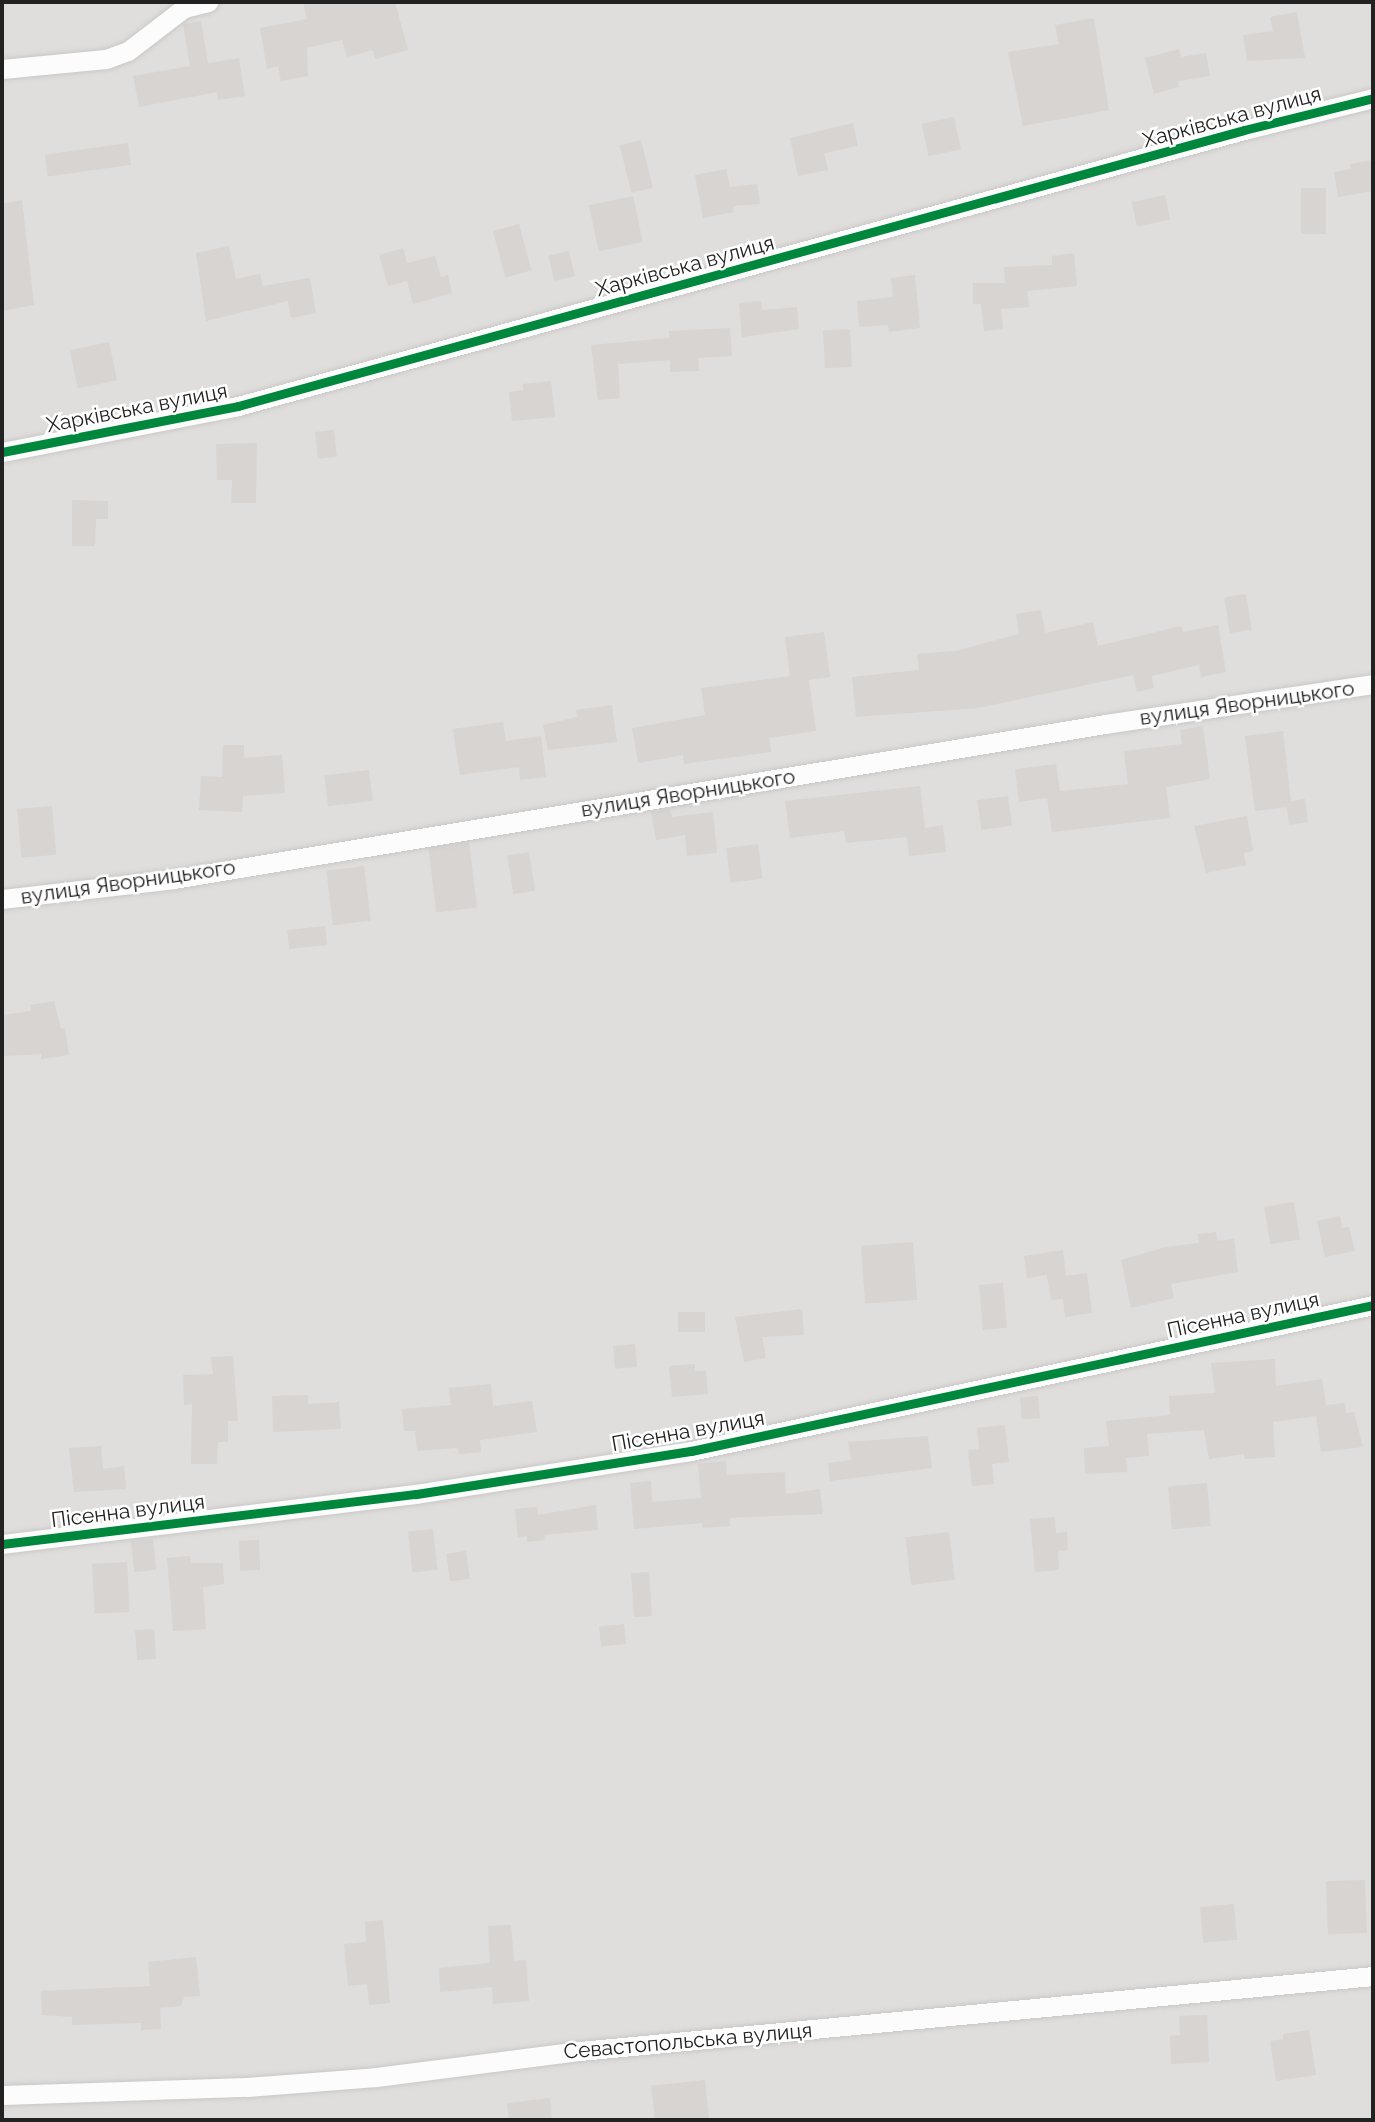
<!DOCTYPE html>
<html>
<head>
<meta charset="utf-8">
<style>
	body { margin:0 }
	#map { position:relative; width:1375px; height:2122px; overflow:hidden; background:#f0eeeb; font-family:Raleway,sans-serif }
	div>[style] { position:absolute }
	.residential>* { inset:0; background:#dfdedc; transform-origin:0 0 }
	.building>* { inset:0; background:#d7d4d2; transform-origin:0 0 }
	.roads { filter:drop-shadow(0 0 2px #c9c8c7) drop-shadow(0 0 2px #c9c8c7) }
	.street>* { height:19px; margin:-9.5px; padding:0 9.5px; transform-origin:9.5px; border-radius:9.5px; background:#fdfcfc }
	.cycleway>* { height:9px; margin:-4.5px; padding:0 4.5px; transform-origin:4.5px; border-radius:4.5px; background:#00873e }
	span { translate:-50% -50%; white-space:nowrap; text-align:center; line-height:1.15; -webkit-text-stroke:5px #fff; paint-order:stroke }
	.street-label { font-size:21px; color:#222 }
	.frame { position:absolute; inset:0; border:4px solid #222; pointer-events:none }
</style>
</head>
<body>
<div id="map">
	<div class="residential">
		<i style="left:2px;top:2px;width:1371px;height:2118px"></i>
	</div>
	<div class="building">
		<i style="clip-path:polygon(303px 2px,395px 2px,408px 50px,375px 59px,373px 50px,347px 57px,342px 40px,307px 48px,308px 76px,281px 81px,278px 66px,267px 69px,260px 28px,307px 19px)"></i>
		<i style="clip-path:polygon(1297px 12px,1305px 58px,1247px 61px,1243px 35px,1273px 31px,1270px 17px)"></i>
		<i style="clip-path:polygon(1094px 18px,1109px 110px,1023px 126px,1008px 52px,1059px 44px,1055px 25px)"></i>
		<i style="clip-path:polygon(201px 21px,208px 63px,239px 58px,245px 96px,218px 100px,217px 92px,139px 107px,133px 76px,190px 66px,183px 24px)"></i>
		<i style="clip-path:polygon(1179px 49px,1181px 57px,1206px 53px,1210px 76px,1178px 81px,1179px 87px,1154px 94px,1145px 58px)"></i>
		<i style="left:954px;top:117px;width:33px;height:33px;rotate:78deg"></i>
		<i style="clip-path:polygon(853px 123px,858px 146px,824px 153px,828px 170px,798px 176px,790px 138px)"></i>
		<i style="left:641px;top:140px;width:49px;height:22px;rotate:76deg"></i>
		<i style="left:128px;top:143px;width:22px;height:84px;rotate:82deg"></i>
		<i style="clip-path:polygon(1373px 160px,1373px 191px,1338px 197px,1334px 172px,1351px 169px,1350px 164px)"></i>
		<i style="clip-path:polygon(726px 169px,730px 187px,757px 184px,760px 204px,733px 206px,734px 212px,703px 218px,695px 175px)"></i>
		<i style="left:1301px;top:188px;width:25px;height:46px"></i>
		<i style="left:1165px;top:195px;width:25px;height:34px;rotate:78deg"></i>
		<i style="left:633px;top:196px;width:47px;height:45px;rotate:78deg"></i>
		<i style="clip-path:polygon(22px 200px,34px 305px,2px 311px,2px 204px)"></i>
		<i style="left:519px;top:224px;width:48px;height:27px;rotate:75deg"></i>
		<i style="clip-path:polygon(229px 246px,236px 279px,260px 274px,263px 286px,310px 278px,316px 313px,291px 318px,288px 301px,206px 321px,196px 253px)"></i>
		<i style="clip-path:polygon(403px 248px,407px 263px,435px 256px,441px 277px,448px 275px,452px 293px,413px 304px,407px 281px,388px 286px,379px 255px)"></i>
		<i style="left:569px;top:251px;width:26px;height:21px;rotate:77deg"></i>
		<i style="clip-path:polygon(1074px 253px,1077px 286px,1027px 291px,1029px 307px,1001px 309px,1003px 329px,984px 331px,981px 304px,973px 304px,973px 283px,1005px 283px,1004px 267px,1052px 265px,1052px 256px)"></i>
		<i style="clip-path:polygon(915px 275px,920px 328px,889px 332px,888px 325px,859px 327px,857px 301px,893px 297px,891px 278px)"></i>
		<i style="clip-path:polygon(761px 301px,762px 310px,797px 307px,799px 329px,742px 337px,739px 303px)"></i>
		<i style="clip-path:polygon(730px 328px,732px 356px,698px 358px,699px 371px,670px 372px,670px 360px,618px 364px,620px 398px,598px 400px,591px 345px,669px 338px,669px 331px)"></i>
		<i style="left:850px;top:329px;width:38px;height:27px;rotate:87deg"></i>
		<i style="left:109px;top:342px;width:39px;height:40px;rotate:78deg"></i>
		<i style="clip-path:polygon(551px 381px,555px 417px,512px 421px,509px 392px,523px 390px,523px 384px)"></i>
		<i style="left:334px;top:430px;width:27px;height:19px;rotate:84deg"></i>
		<i style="clip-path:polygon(257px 443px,256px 503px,231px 503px,232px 480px,217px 480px,216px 444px)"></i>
		<i style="clip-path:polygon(72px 500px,108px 501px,108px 519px,96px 519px,95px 546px,72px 546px)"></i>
		<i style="left:1246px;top:594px;width:36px;height:22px;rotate:81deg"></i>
		<i style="clip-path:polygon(1041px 610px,1045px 633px,1093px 622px,1098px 646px,1181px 626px,1183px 632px,1218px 625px,1226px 672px,1201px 677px,1199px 665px,1152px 676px,1154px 688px,1137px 692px,1133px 675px,978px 708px,856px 717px,852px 677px,919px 670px,917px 654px,955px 651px,1019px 634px,1016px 614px)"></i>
		<i style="clip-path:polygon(824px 632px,830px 677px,809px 680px,816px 731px,769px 738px,771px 752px,684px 764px,683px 755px,638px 763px,632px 728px,705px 715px,701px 688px,790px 676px,785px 637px)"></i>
		<i style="clip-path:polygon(612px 705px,617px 742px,548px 750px,543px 725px,577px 717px,576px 710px)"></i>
		<i style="clip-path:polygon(503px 722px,506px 741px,541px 736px,546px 777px,520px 780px,519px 767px,460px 775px,453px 729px)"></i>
		<i style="clip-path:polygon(1203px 726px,1210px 779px,1166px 787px,1170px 818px,1052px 832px,1047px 798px,1019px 802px,1015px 769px,1056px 764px,1060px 791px,1128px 784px,1124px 751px,1182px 744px,1180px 730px)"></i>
		<i style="clip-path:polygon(1283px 731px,1291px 801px,1305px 799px,1308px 822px,1289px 825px,1287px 807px,1255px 811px,1245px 736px)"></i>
		<i style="clip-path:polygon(223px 745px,244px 745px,244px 758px,282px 755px,285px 793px,243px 796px,242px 812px,199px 810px,201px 776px,222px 777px)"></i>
		<i style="left:369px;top:770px;width:31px;height:45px;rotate:83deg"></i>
		<i style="clip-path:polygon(920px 786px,925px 828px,943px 825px,946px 852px,909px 856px,907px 837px,846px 843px,844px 831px,790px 838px,785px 801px)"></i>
		<i style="left:1008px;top:796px;width:30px;height:31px;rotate:82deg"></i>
		<i style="left:52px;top:806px;width:49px;height:35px;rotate:85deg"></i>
		<i style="clip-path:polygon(670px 809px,672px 817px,713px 812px,717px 853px,687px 856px,685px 835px,656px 840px,651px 812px)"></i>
		<i style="clip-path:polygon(1247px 816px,1253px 851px,1244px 853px,1246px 865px,1206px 873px,1194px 826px)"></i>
		<i style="left:469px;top:842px;width:66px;height:41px;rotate:83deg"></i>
		<i style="left:758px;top:844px;width:35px;height:32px;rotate:83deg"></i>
		<i style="left:529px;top:852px;width:39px;height:22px;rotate:81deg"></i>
		<i style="left:364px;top:866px;width:55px;height:38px;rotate:83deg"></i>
		<i style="left:325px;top:926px;width:19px;height:38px;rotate:84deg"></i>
		<i style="clip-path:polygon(54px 1001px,61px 1029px,65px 1028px,69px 1055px,41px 1059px,41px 1054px,4px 1056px,2px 1015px,31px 1011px,30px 1005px)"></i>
		<i style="left:1294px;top:1202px;width:38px;height:30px;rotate:81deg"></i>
		<i style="clip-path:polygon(1340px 1216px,1342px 1228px,1349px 1227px,1355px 1251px,1325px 1257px,1317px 1221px)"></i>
		<i style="clip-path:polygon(1216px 1232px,1217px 1241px,1234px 1239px,1238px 1272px,1171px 1284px,1174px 1298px,1131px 1308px,1121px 1260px,1166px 1247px,1199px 1243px,1198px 1234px)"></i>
		<i style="left:913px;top:1242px;width:58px;height:52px;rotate:86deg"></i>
		<i style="clip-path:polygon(1063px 1250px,1066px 1276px,1087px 1273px,1092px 1313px,1065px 1317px,1063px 1299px,1051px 1300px,1047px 1275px,1027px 1278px,1024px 1256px)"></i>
		<i style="left:1003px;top:1283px;width:45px;height:24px;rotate:85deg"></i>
		<i style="clip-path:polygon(802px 1309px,804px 1335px,762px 1337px,766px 1358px,744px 1362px,735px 1317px)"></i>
		<i style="left:705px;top:1312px;width:20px;height:27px;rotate:90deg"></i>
		<i style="left:635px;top:1344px;width:23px;height:22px;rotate:85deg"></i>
		<i style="clip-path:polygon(233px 1356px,238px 1421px,228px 1421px,228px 1442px,218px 1442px,217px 1464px,191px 1464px,192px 1404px,184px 1405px,183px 1375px,213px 1374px,211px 1357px)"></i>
		<i style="clip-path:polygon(1275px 1359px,1276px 1386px,1322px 1379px,1326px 1405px,1345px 1403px,1346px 1413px,1354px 1412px,1363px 1447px,1321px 1452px,1316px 1416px,1273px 1422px,1275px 1457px,1245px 1459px,1244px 1454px,1209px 1459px,1204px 1430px,1147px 1434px,1149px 1456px,1126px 1458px,1127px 1472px,1085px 1474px,1084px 1448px,1109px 1446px,1106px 1421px,1170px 1415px,1169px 1396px,1215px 1393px,1211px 1363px)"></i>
		<i style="clip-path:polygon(695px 1364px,695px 1371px,706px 1371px,708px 1394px,672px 1397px,669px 1366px)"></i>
		<i style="clip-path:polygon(491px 1384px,493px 1406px,532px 1401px,537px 1432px,480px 1440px,481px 1452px,459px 1454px,458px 1448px,417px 1451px,415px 1431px,404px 1431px,402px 1409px,451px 1405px,449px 1388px)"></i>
		<i style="clip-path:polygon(308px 1395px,308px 1404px,339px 1402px,341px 1429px,273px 1432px,272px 1396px)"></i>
		<i style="left:1038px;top:1396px;width:22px;height:18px;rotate:85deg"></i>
		<i style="clip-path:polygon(1005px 1425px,1009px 1462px,992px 1464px,994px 1484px,972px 1486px,968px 1450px,979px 1449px,977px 1428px)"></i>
		<i style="clip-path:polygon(928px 1436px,932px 1468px,830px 1481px,828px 1463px,851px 1460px,848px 1442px)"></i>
		<i style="clip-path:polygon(101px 1446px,103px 1469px,124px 1466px,126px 1489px,74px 1492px,69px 1448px)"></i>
		<i style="clip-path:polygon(726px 1461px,727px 1475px,785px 1472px,786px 1494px,820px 1489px,823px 1514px,730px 1518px,730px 1526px,702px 1528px,702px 1523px,634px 1529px,630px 1483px,651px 1481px,652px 1502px,701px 1498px,698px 1464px)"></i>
		<i style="left:1207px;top:1483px;width:43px;height:39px;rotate:85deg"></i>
		<i style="clip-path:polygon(596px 1505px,598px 1530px,544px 1535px,545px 1540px,527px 1542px,527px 1536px,518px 1537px,515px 1509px,537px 1507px,538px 1515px)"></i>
		<i style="clip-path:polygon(1055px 1517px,1056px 1533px,1067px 1532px,1068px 1550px,1058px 1551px,1059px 1570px,1035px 1572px,1030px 1519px)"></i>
		<i style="left:433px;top:1529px;width:41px;height:25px;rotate:84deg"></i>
		<i style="left:949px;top:1532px;width:48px;height:44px;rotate:83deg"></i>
		<i style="left:153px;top:1539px;width:31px;height:22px;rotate:84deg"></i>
		<i style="left:259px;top:1540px;width:30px;height:20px;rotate:88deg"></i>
		<i style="left:466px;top:1551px;width:28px;height:20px;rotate:82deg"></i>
		<i style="clip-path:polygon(190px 1556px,191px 1563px,223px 1563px,224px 1584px,203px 1587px,206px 1629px,173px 1631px,167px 1558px)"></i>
		<i style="left:127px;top:1562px;width:50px;height:35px;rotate:87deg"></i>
		<i style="left:649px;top:1572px;width:44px;height:18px;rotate:86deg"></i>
		<i style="left:624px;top:1624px;width:20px;height:25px;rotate:84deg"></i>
		<i style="left:154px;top:1629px;width:30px;height:19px;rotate:86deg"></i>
		<i style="left:1365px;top:1880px;width:53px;height:39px;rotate:88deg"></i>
		<i style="left:1234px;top:1904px;width:36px;height:34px;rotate:85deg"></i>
		<i style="clip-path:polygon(383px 1920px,390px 2003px,369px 2005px,367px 1984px,348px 1986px,344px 1944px,366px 1942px,365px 1922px)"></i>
		<i style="clip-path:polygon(511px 1925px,514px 1961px,526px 1960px,529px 2001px,493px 2004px,492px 1987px,440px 1992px,439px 1968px,490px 1963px,488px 1926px)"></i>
		<i style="clip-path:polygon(196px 1957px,200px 1996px,184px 1997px,181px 2006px,160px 2008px,161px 2029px,141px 2030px,141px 2023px,72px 2025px,72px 2017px,42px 2015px,41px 1991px,150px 1986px,148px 1962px)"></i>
		<i style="clip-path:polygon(1207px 2015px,1209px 2062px,1171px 2064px,1170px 2036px,1180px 2035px,1179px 2016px)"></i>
		<i style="clip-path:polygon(1309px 2030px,1316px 2075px,1276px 2081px,1270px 2041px,1283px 2039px,1283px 2034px)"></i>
		<i style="left:705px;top:2080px;width:40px;height:54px;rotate:84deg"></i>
		<i style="clip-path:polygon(550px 2098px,552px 2120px,509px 2120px,507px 2103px)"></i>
	</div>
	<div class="roads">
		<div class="street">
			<i style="left:2px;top:69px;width:104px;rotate:-5.5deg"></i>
			<i style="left:106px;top:59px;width:23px;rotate:-20deg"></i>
			<i style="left:128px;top:51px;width:71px;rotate:-37.5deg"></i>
			<i style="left:184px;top:8px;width:25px;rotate:-14deg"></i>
			<i style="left:2px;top:452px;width:240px;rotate:-11deg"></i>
			<i style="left:238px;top:406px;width:1043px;rotate:-15.34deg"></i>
			<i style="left:1244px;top:130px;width:133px;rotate:-13.9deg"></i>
			<i style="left:2px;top:899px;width:173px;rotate:-6.6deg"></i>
			<i style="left:174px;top:879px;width:944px;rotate:-9.45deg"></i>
			<i style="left:1105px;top:724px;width:271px;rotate:-8.5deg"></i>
			<i style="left:2px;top:1544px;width:417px;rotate:-6.9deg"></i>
			<i style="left:416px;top:1494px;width:278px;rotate:-8.9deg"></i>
			<i style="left:691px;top:1451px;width:697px;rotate:-12.08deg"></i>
			<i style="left:2px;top:2095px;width:245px;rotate:-1.9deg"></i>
			<i style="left:247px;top:2087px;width:129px;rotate:-4.4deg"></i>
			<i style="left:376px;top:2077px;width:206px;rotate:-7.3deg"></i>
			<i style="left:580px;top:2051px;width:797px;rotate:-5.4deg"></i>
		</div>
	</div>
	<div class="cycleway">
		<i style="left:2px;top:452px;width:240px;rotate:-11deg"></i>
		<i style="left:238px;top:406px;width:1043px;rotate:-15.34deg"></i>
		<i style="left:1244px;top:130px;width:133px;rotate:-13.9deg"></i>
		<i style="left:2px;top:1544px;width:417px;rotate:-6.9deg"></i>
		<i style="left:416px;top:1494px;width:278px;rotate:-8.9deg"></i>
		<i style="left:691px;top:1451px;width:697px;rotate:-12.08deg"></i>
	</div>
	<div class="street-label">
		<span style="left:1232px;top:117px;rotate:-15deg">Харківська вулиця</span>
		<span style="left:685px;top:266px;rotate:-15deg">Харківська вулиця</span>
		<span style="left:137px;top:408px;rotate:-11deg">Харківська вулиця</span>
		<span style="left:1247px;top:703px;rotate:-8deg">вулиця Яворницького</span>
		<span style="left:688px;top:793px;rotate:-9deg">вулиця Яворницького</span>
		<span style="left:128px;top:882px;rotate:-8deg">вулиця Яворницького</span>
		<span style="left:1243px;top:1315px;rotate:-12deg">Пісенна вулиця</span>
		<span style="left:688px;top:1431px;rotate:-10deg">Пісенна вулиця</span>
		<span style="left:128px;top:1511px;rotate:-7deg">Пісенна вулиця</span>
		<span style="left:688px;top:2041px;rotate:-5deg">Севастопольська вулиця</span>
	</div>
	<div class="frame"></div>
</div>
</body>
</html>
